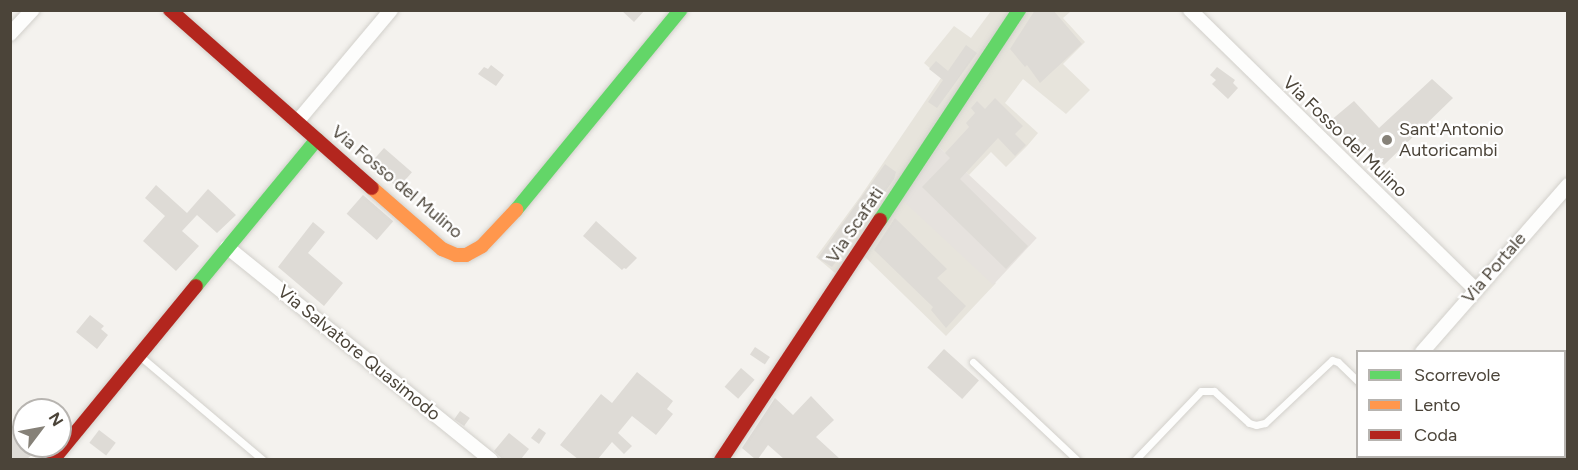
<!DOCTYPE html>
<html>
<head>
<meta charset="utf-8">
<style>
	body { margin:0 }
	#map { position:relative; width:1578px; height:470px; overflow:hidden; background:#f4f2ee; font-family:Figtree,sans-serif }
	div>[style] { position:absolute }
	.residential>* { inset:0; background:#e7e4dc }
	.industrial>* { inset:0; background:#e6e2de; transform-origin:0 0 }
	.building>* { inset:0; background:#dedbd6; transform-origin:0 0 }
	.roads { filter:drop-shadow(0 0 2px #d2d0cb) drop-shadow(0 0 2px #d2d0cb) }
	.lane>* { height:7px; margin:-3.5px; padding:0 3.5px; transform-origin:3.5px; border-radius:3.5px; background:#fdfdfc }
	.street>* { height:14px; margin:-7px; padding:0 7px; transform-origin:7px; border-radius:7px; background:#fdfdfc }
	.fast>* { height:14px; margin:-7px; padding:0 7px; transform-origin:7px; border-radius:7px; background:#63d668 }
	.slow>* { height:14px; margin:-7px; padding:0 7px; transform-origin:7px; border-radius:7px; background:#ff974d }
	.jam>* { height:14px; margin:-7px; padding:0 7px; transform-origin:7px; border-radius:7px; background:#b3261e }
	.dots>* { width:16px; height:16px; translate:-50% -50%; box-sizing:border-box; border:3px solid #fff; border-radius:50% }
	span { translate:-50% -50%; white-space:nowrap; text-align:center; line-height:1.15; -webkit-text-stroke:4.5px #fff; paint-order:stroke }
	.poi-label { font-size:18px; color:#4b4439 }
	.left { translate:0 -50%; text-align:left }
	.street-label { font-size:18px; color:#4b4439 }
	.frame { position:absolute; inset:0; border:12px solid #4b4439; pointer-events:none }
	.legend { position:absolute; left:1356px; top:350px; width:210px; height:108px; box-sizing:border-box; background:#fff; border:2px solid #b7b4b0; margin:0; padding:8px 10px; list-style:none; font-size:18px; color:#4b4439 }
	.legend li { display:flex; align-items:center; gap:12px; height:30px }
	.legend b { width:30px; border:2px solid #b7b4b0 }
	.north { position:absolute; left:12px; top:398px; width:60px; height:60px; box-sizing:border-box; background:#fff; border:2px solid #b7b4b0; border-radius:50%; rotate:58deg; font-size:16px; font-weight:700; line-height:24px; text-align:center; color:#4b4439 }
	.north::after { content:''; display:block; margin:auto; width:21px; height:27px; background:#868178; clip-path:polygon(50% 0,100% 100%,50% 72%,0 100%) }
</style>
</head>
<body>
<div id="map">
	<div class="residential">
		<i style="clip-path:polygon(1068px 10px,1070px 12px,1063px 18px,1085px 42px,1063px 64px,1090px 90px,1066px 114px,1023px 79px,1005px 103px,1038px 133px,1027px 146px,1006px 167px,991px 152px,969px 175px,938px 146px,903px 199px,996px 283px,946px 336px,864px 256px,847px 283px,816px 257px,860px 197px,941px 78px,924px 63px,954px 26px,971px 38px,991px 11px)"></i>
	</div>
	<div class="industrial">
		<i style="left:938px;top:146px;width:135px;height:64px;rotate:43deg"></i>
	</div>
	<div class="building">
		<i style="clip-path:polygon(621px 10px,645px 10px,634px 22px)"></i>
		<i style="clip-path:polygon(1035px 10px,1053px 10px,1082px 44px,1040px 83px,1027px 65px,1025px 67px,1010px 49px)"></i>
		<i style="clip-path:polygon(966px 45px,977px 53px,937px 108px,928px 102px,943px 80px,929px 69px,936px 61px,948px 71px)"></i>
		<i style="clip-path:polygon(491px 65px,504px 75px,496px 86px,478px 74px,484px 67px,488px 69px)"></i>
		<i style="clip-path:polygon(1217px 67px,1235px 80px,1233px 83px,1238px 88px,1228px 99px,1212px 84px,1216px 80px,1210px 75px)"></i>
		<i style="clip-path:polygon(1432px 79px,1453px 98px,1384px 165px,1355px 137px,1351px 141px,1330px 121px,1354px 101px,1379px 128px)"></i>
		<i style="clip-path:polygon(995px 98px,1023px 126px,1015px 134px,1026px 145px,1015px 156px,998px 138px,960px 179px,1028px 246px,1006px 269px,922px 187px,950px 158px,945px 153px,969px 127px,966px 123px,975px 113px,971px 108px,977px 101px,985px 109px)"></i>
		<i style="left:384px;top:148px;width:37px;height:21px;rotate:41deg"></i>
		<i style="clip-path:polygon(885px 164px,896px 172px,894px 179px,832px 267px,818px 258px)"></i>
		<i style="clip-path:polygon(156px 185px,187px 213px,208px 189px,236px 215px,217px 233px,197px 215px,182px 231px,199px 246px,176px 271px,143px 241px,165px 216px,145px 198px)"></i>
		<i style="left:363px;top:195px;width:40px;height:25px;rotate:41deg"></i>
		<i style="clip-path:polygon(895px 218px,947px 269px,937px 278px,966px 306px,946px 328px,931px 310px,933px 307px,874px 250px)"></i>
		<i style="clip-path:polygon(596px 221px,637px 258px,626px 269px,624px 268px,622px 270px,583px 236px)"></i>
		<i style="clip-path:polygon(313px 222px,325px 232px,308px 253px,343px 283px,324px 306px,278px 267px)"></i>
		<i style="clip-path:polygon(90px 315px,104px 326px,101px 329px,108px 335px,97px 349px,76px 332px)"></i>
		<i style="left:755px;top:347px;width:18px;height:9px;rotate:34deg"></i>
		<i style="left:944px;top:349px;width:47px;height:25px;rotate:42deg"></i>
		<i style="left:741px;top:368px;width:18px;height:25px;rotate:41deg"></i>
		<i style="clip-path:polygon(637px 372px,673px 401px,667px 409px,673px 414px,656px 435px,632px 416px,618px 433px,632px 446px,624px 454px,612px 442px,598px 459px,578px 459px,560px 445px,601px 394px,612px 403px)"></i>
		<i style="clip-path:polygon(811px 396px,834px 420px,816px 437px,840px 459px,784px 459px,768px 445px,758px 459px,755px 459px,742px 448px,775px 398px,793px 415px)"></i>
		<i style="clip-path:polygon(42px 398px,56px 410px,32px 410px)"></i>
		<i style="left:460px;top:411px;width:12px;height:10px;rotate:35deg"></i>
		<i style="clip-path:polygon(539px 428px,546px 433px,539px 444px,531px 438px)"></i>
		<i style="left:99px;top:430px;width:21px;height:16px;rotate:37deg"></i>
		<i style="clip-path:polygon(10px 431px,34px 453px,27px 459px,10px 459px)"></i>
		<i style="clip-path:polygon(509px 433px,529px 449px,521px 459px,502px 459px,494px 451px)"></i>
	</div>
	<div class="roads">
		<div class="lane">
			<i style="left:141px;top:357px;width:160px;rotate:40.2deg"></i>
			<i style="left:973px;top:362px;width:143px;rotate:43.3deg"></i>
			<i style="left:1135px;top:460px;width:95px;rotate:-46.3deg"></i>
			<i style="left:1201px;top:391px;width:13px"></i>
			<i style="left:1214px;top:391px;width:47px;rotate:42.4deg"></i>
			<i style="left:1249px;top:423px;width:7px;rotate:16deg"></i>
			<i style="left:1256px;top:425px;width:9px;rotate:-13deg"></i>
			<i style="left:1265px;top:423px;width:92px;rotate:-43.2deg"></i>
			<i style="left:1332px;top:360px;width:6px;rotate:18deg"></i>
			<i style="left:1338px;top:362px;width:28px;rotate:44deg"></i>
		</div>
		<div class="street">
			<i style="left:1190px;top:10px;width:400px;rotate:44.4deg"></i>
			<i style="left:10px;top:34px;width:33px;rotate:-47deg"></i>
			<i style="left:297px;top:122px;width:146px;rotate:-50deg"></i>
			<i style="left:227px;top:247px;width:339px;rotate:38.9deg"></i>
			<i style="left:1422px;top:352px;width:222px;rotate:-48.8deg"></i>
			<i style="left:1418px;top:456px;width:5px;rotate:53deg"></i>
		</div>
		<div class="fast">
			<i style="left:516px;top:210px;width:259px;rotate:-50.6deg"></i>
			<i style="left:880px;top:220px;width:252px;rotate:-56.5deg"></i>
			<i style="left:196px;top:286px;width:190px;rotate:-50.5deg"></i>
		</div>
		<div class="slow">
			<i style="left:372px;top:188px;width:93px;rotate:41.1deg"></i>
			<i style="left:442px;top:249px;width:15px;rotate:23deg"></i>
			<i style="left:456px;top:255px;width:10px"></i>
			<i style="left:466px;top:255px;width:18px;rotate:-29deg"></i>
			<i style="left:482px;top:246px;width:50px;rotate:-46.6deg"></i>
		</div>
		<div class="jam">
			<i style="left:170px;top:10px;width:269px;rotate:41.4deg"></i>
			<i style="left:53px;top:460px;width:225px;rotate:-50.6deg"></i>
			<i style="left:721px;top:460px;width:288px;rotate:-56.5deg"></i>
		</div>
	</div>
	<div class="dots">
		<i style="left:1387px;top:140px;background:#868178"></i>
	</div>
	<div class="poi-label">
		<span class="left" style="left:1399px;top:140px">Sant'Antonio<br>Autoricambi</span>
	</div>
	<div class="street-label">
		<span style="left:1345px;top:137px;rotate:44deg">Via Fosso del Mulino</span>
		<span style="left:397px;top:182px;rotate:40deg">Via Fosso del Mulino</span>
		<span style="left:855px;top:225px;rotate:-56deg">Via Scafati</span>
		<span style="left:1494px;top:268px;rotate:-49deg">Via Portale</span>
		<span style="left:359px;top:353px;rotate:39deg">Via Salvatore Quasimodo</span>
	</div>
	<div class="frame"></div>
	<ul class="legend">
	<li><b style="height:8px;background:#63d668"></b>Scorrevole</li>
	<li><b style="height:8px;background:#ff974d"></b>Lento</li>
	<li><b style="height:8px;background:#b3261e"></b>Coda</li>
	</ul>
	<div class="north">N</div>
</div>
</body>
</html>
